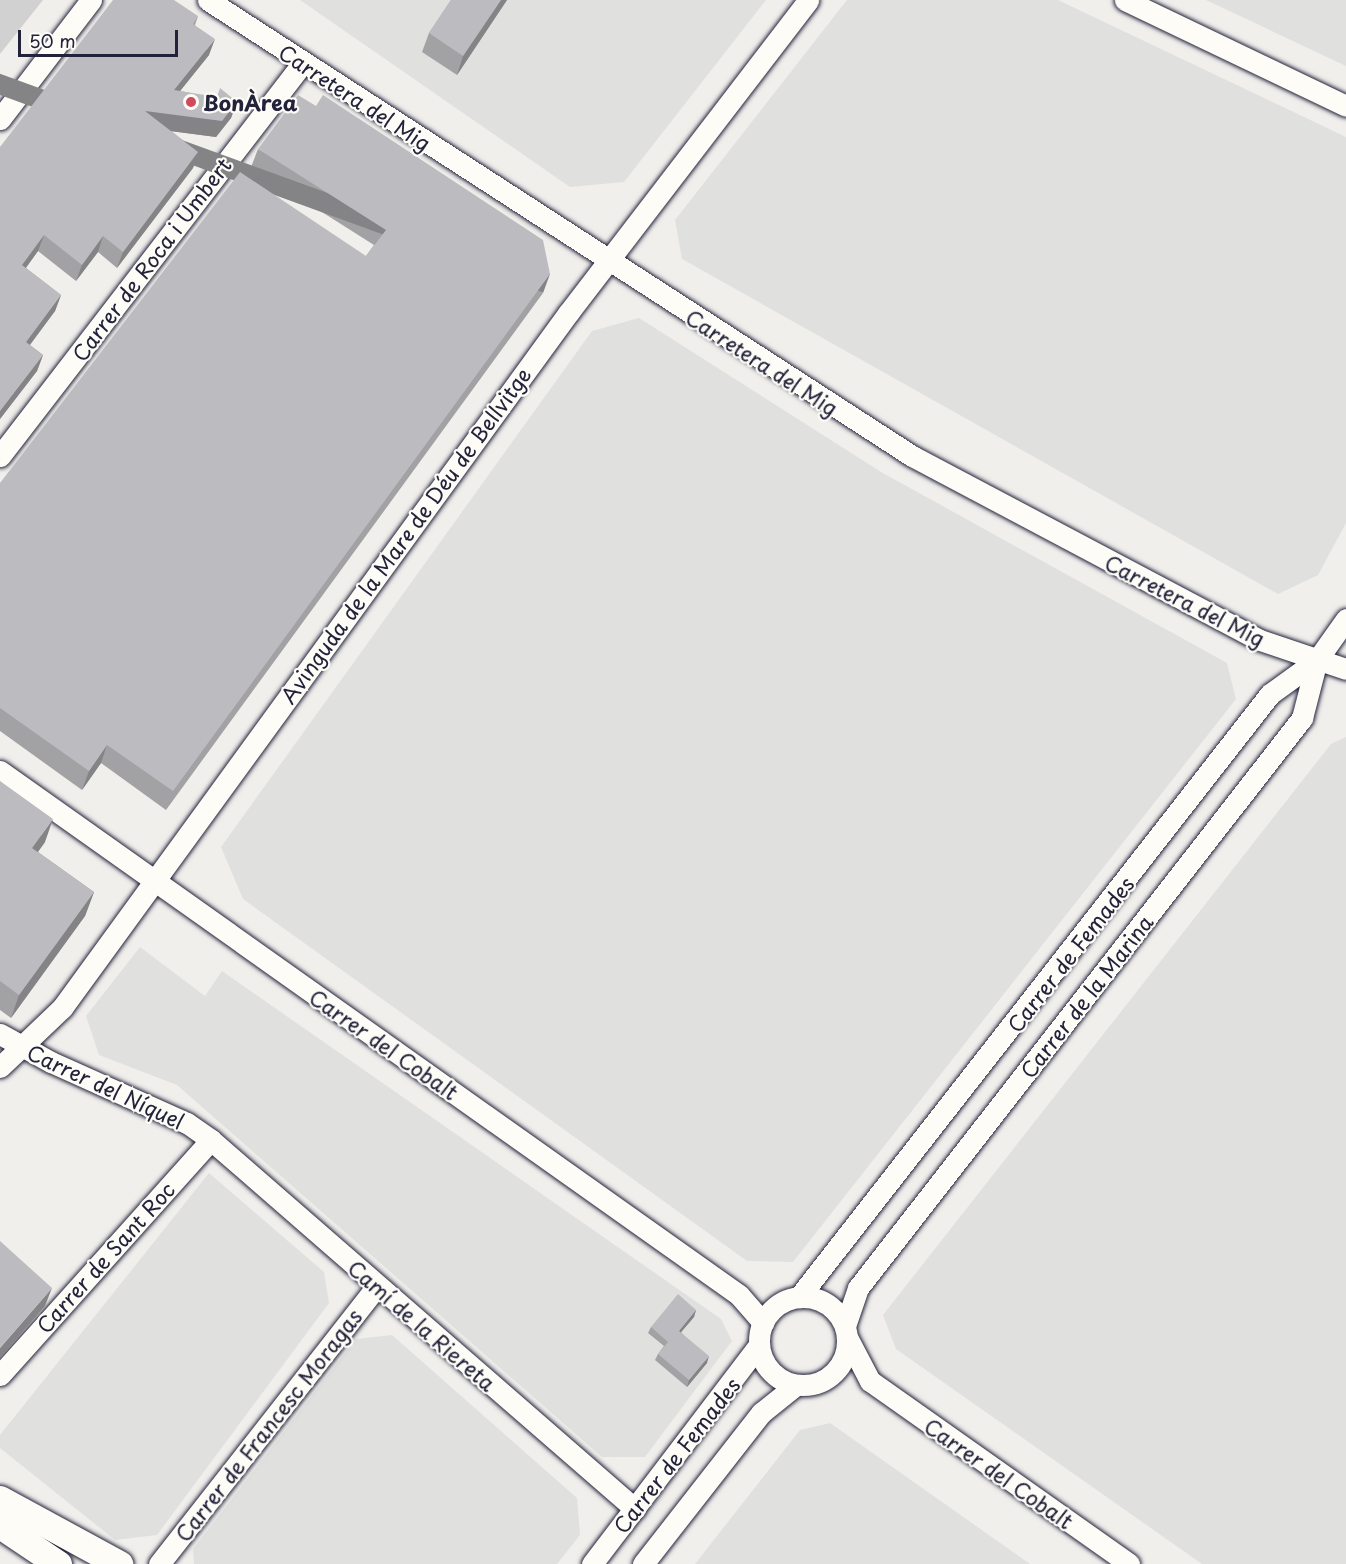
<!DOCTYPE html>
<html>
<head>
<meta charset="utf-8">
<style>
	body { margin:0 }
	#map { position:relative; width:1346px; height:1564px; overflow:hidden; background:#f0efec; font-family:"Playpen Sans",sans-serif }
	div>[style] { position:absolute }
	.built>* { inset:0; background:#e0e0df }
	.green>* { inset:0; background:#d2d1d1 }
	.roads { filter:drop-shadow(0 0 2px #22223b) drop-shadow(0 0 2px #22223b) }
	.minor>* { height:21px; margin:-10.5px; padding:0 10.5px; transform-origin:10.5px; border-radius:10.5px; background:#fdfcf7 }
	.minor>.ring { margin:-10.5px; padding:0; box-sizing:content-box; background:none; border:21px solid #fdfcf7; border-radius:50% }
	.major>* { height:27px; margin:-13.5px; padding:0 13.5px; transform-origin:13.5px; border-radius:13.5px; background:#fdfcf7 }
	.wall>* { inset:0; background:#a2a2a5 }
	.shaded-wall>* { inset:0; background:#848486; transform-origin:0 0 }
	.building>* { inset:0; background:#bcbcc0 }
	.dots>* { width:16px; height:16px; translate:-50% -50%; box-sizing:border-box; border:3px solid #fdfcf7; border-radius:50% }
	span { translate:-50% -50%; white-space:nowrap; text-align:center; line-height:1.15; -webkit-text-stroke:4.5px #fdfcf7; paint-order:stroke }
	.street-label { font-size:21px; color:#22223b }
	.poi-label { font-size:21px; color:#22223b; font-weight:700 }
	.left { translate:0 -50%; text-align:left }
	.scale { position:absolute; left:18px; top:30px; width:160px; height:27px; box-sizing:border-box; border:3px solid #22223b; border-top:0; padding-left:8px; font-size:18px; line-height:21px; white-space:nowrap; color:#22223b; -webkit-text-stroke:4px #fdfcf7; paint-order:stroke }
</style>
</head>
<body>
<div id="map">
	<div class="built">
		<i style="clip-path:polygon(300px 0,766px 0,624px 182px,570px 187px)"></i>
		<i style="clip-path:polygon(847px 0,1058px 0,1346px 137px,1346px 523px,1318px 575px,1278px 594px,682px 259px,675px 220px)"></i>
		<i style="clip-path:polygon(1206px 0,1346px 0,1346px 66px)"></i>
		<i style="clip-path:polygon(639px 318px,881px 472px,1227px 663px,1236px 699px,793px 1262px,747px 1261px,243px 899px,221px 847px,592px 331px)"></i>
		<i style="clip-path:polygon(1346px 737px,1346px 1564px,1202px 1564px,896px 1349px,883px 1315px,1331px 744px)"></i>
		<i style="clip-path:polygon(140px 947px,205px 996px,222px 971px,721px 1319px,732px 1341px,645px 1457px,602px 1457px,177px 1085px,99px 1055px,86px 1016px)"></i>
		<i style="clip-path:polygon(209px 1173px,324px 1272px,329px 1303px,157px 1535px,115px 1540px,0 1448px,0 1435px)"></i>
		<i style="clip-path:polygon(392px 1335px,577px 1498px,580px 1535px,557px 1564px,194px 1564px,193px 1549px,356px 1339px)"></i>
		<i style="clip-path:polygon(830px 1423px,1030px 1564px,695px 1564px,800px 1430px)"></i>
	</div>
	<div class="green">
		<i style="clip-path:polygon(0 0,43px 0,0 54px)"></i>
	</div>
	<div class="roads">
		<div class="minor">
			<i style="left:208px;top:0;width:839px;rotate:32.93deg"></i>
			<i style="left:912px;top:456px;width:391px;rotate:27.9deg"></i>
			<i style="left:1257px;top:639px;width:94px;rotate:18.6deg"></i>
			<i style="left:1125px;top:0;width:245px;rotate:25.6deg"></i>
			<i style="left:0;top:119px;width:150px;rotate:-52.6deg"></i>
			<i style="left:0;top:456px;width:496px;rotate:-52.4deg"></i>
			<i style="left:0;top:771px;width:906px;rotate:35.34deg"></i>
			<i style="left:739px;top:1295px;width:37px;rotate:49deg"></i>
			<i style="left:0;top:1034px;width:58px;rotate:28.8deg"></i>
			<i style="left:51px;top:1062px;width:149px;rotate:24.2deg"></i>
			<i style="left:187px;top:1123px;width:29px;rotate:35deg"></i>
			<i style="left:211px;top:1140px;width:562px;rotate:41.03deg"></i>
			<i style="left:0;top:1067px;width:86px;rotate:-43.6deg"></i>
			<i style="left:62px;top:1008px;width:861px;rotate:-53.93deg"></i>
			<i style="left:569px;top:312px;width:393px;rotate:-52.5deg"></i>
			<i class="ring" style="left:759px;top:1297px;width:67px;height:67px"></i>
			<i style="left:799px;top:1297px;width:765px;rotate:-52.01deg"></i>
			<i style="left:1270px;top:694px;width:58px;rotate:-35.9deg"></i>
			<i style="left:1317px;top:660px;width:50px;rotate:-54.7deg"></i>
			<i style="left:845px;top:1326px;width:40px;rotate:-71.1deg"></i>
			<i style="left:858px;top:1288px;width:723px;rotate:-52.08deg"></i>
			<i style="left:1302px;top:718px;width:60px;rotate:-75.5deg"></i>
			<i style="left:847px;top:1337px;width:50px;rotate:62.4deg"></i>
			<i style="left:870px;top:1381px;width:317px;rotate:35.2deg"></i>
			<i style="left:0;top:1375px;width:316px;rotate:-48.1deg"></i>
			<i style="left:159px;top:1564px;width:353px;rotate:-51.9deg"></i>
			<i style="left:592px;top:1564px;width:275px;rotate:-52.7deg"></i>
			<i style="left:643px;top:1564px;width:192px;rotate:-52deg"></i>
			<i style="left:761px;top:1413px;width:45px;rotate:-38.7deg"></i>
		</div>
		<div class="major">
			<i style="left:0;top:1499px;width:136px;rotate:28.6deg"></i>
			<i style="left:0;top:1525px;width:70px;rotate:33.9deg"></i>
		</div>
	</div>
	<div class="wall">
		<i style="clip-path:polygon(451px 0,507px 0,457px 75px,422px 52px,429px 33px)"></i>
		<i style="clip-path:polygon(198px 16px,195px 25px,209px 55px,180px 91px,237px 102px,231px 118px,216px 137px,171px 131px,198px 152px,193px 168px,117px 268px,98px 252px,76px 281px,38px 251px,26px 268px,61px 295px,55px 311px,30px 345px,43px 355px,37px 371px,0 419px,0 147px)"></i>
		<i style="clip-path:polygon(258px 149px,543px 293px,166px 810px,101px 763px,82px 790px,0 731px,0 483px,366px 256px,374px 245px,251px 167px)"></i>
		<i style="clip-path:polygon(0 781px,45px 842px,38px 852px,94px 892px,85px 916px,11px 1018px,0 1010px)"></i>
		<i style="clip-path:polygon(696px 1310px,694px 1317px,681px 1332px,707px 1363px,687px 1387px,655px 1360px,658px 1354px,664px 1346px,648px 1333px,651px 1327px)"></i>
	</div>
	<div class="shaded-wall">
		<i style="clip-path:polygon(501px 0,507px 0,457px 75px,463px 56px)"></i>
		<i style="clip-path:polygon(215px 39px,209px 55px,168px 106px,174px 90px)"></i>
		<i style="clip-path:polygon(237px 102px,231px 118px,216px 137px,139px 127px,145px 111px)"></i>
		<i style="clip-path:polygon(198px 152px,193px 168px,117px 268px,123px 252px)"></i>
		<i style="clip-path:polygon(44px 235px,38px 251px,16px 281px,22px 265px)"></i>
		<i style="clip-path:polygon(103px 236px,98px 252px,76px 281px,82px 265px)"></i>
		<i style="left:550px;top:274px;width:20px;height:640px;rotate:110deg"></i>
		<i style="clip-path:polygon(61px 295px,55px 311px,20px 358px,26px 342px)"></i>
		<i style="clip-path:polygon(43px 355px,37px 371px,0 419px,0 411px)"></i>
		<i style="clip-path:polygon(107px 745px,101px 763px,82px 790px,89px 771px)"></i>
		<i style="clip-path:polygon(53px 819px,45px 842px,24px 871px,32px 848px)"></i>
		<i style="clip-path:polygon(94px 892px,85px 916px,11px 1018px,19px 995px)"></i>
		<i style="clip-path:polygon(52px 1288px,45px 1306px,0 1358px,0 1348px)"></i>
		<i style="clip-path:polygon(696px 1310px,694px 1317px,677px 1337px,679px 1331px)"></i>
		<i style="clip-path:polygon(709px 1356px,707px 1363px,687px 1387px,689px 1380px)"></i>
	</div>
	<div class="building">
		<i style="clip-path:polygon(113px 0,174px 0,198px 16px,193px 24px,215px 39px,174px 90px,217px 97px,220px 88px,237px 102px,222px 121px,145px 111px,198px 152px,123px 252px,103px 236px,82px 265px,44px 235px,22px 265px,61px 295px,26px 342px,43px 355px,0 411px,0 147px)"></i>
		<i style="clip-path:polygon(451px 0,501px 0,463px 56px,429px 33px)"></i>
		<i style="clip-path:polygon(298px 95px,316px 106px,323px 95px,543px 240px,550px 274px,173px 791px,107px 745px,89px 771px,0 708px,0 483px,240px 172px,366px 256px,386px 230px,258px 149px)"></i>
		<i style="clip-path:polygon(0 781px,53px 819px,32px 848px,94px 892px,19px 995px,0 981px)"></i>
		<i style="clip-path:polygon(0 1241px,52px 1288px,0 1348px)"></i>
		<i style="clip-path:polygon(678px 1294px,696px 1310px,679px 1331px,709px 1356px,689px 1380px,658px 1354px,668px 1342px,651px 1327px)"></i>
	</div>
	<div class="dots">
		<i style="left:191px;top:102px;background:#d1495b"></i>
	</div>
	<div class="street-label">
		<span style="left:355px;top:97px;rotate:33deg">Carretera del Mig</span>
		<span style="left:151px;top:259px;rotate:-53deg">Carrer de Roca i Umbert</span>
		<span style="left:762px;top:362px;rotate:33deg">Carretera del Mig</span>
		<span style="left:405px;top:535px;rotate:-54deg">Avinguda de la Mare de Déu de Bellvitge</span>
		<span style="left:1185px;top:600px;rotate:27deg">Carretera del Mig</span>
		<span style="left:1070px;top:954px;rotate:-52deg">Carrer de Femades</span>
		<span style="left:1086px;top:996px;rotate:-52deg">Carrer de la Marina</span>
		<span style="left:384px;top:1044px;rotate:35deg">Carrer del Cobalt</span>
		<span style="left:106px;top:1086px;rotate:25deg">Carrer del Níquel</span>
		<span style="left:105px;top:1257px;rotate:-48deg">Carrer de Sant Roc</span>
		<span style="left:422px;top:1325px;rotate:41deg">Camí de la Riereta</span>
		<span style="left:268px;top:1425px;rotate:-52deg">Carrer de Francesc Moragas</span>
		<span style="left:676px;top:1455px;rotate:-52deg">Carrer de Femades</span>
		<span style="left:999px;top:1473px;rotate:35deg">Carrer del Cobalt</span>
	</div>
	<div class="poi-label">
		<span class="left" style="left:203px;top:102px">BonÀrea</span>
	</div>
	<div class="scale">50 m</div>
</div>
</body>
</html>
